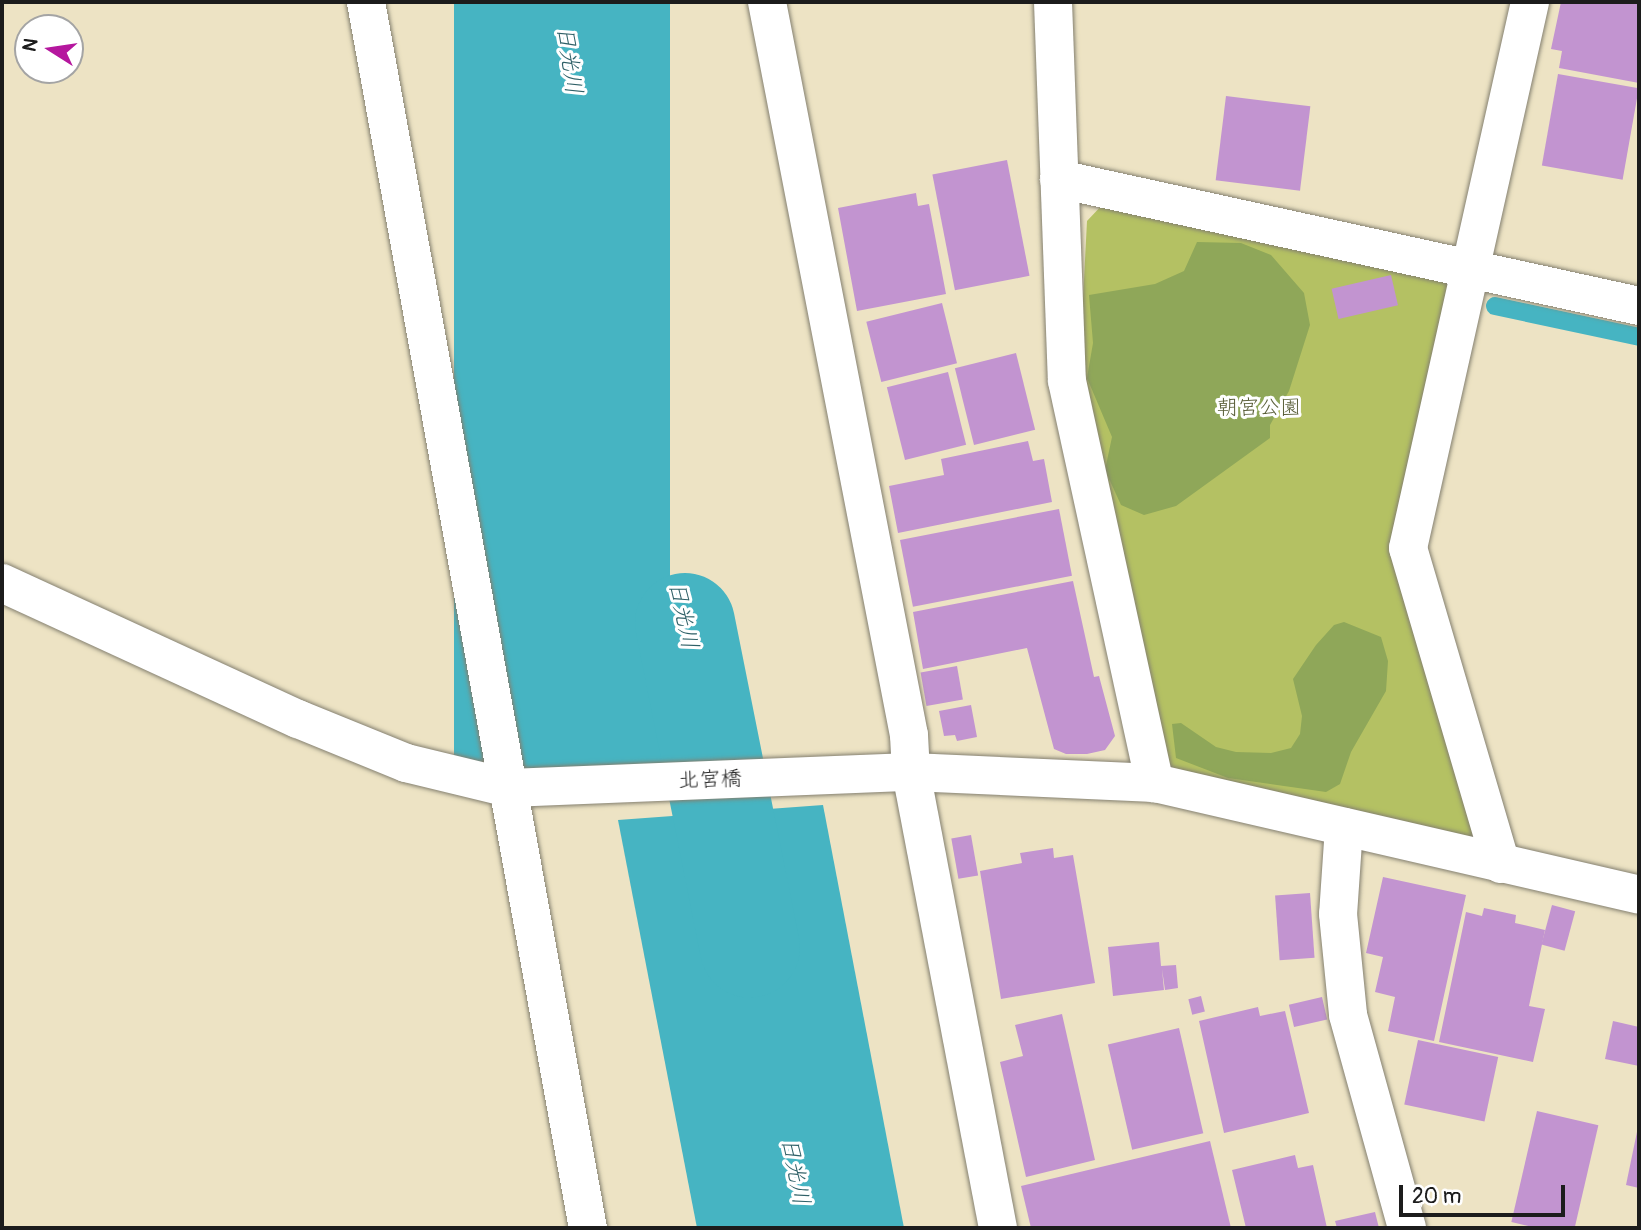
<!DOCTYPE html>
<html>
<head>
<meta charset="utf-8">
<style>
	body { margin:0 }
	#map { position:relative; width:1641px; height:1230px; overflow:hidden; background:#ede3c4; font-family:Pangolin,"Klee One",sans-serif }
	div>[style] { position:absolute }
	.green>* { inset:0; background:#b4c163 }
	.forest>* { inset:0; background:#8fa759 }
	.water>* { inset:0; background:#46b4c2; transform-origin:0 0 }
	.stream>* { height:18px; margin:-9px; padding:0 9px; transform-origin:9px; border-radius:9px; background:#46b4c2 }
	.river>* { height:100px; margin:-50px; padding:0 50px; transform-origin:50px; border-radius:50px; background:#46b4c2 }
	.building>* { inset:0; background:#c294d0; transform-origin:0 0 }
	.roads { filter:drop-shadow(0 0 2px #848070) drop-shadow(0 0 2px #848070) }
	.minor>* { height:38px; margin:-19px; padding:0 19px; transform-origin:19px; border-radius:19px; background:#fff }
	span { translate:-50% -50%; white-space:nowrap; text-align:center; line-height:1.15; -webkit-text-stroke:6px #fff; paint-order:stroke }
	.park-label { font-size:21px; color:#595e38 }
	.street-label { font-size:21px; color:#1c1c1c }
	.water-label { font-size:23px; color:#2f6067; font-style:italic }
	.frame { position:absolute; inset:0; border:4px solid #1c1c1c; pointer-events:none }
	.north { position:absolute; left:14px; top:14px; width:70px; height:70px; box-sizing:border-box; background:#fff; border:2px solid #a4a4a4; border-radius:50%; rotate:282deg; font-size:19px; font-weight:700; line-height:28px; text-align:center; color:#1c1c1c }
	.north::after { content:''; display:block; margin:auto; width:24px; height:32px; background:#b5179e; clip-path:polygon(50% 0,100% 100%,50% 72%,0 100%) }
	.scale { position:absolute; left:1399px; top:1185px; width:166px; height:32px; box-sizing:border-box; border:4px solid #1c1c1c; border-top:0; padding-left:9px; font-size:21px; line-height:24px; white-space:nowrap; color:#1c1c1c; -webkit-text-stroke:5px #fff; paint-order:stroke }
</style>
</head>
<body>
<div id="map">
	<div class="green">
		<i style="clip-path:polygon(1104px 203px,1464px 277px,1398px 554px,1483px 845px,1167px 772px,1079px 378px,1087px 221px)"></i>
	</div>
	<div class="forest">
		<i style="clip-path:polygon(1197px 242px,1241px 243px,1271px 255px,1304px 293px,1310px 325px,1289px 391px,1270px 425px,1270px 438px,1176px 506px,1144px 515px,1121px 505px,1105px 470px,1112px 437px,1087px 378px,1093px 343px,1089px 295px,1155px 284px,1184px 271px)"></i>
		<i style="clip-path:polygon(1344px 622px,1381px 637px,1388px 661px,1386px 691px,1351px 752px,1340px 784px,1326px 792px,1228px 778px,1176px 758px,1172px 724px,1181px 723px,1216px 747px,1236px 752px,1271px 753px,1291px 748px,1300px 734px,1302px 716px,1293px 679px,1316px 645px,1334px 625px)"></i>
	</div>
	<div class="water">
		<i style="left:454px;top:2px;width:216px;height:777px"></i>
		<i style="clip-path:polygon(823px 805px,904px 1228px,697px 1228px,618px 820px)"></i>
	</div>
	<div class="stream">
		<i style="left:1495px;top:306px;width:147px;rotate:12.1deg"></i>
	</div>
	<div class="river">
		<i style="left:685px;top:623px;width:331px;rotate:78.7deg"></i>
	</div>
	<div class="building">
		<i style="clip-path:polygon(1561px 2px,1639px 2px,1639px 83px,1559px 68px,1562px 51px,1551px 49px)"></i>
		<i style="left:1558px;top:74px;width:82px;height:93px;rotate:10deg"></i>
		<i style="left:1226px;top:96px;width:85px;height:85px;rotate:7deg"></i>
		<i style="left:1007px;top:160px;width:118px;height:76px;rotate:79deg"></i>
		<i style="clip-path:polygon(916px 193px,918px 206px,929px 204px,946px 294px,857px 311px,838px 208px)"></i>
		<i style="left:1391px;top:275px;width:31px;height:61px;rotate:77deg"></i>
		<i style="left:942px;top:303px;width:62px;height:78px;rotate:76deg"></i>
		<i style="left:1016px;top:353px;width:79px;height:63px;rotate:76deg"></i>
		<i style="left:948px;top:372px;width:75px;height:63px;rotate:76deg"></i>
		<i style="clip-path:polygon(1028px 441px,1033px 461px,1044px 459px,1052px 502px,898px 533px,889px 486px,944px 475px,941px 459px)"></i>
		<i style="left:1059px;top:509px;width:68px;height:162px;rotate:79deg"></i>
		<i style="clip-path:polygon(1073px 581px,1094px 677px,1099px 676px,1115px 736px,1105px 750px,1087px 754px,1066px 754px,1054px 749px,1027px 648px,923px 669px,913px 612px)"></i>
		<i style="left:957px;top:666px;width:34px;height:37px;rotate:80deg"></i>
		<i style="clip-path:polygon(971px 705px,977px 737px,957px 741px,955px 735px,944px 736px,939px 711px)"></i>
		<i style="left:971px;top:835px;width:41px;height:20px;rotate:80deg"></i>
		<i style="clip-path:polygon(1053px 848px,1054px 858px,1073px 855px,1095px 983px,1001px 999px,980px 871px,1022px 863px,1020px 853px)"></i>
		<i style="clip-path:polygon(1383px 877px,1466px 895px,1434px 1041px,1388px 1031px,1395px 997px,1375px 992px,1383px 957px,1366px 953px)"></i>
		<i style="left:1310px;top:893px;width:65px;height:35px;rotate:86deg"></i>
		<i style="left:1552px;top:905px;width:24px;height:41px;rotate:15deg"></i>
		<i style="clip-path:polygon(1484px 908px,1516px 915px,1515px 923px,1545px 930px,1529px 1006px,1545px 1009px,1533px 1062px,1439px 1042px,1466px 912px,1482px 916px)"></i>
		<i style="clip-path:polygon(1159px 942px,1161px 966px,1176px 965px,1178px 988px,1165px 990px,1162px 969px,1164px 990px,1113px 996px,1108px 947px)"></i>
		<i style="left:1201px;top:996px;width:16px;height:13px;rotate:76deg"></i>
		<i style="left:1322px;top:997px;width:23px;height:34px;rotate:77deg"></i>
		<i style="clip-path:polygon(1258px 1007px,1260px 1016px,1285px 1011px,1309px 1113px,1224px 1133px,1199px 1021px)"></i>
		<i style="clip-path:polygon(1062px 1014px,1095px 1160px,1026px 1177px,1000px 1062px,1023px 1056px,1015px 1025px)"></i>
		<i style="clip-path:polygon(1613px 1021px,1639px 1027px,1639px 1066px,1605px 1059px)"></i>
		<i style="left:1179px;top:1028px;width:108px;height:73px;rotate:77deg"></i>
		<i style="left:1418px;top:1040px;width:82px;height:66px;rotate:12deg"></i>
		<i style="left:1537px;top:1111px;width:63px;height:114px;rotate:13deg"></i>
		<i style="clip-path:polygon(1638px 1127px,1639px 1127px,1639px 1188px,1626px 1185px)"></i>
		<i style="clip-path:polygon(1210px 1141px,1231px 1228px,1031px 1228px,1021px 1186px)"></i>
		<i style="clip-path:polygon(1295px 1155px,1298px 1168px,1313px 1165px,1327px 1228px,1246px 1228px,1232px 1170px)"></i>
		<i style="clip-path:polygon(1375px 1212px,1379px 1228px,1337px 1228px,1335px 1221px)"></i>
	</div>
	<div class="roads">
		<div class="minor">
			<i style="left:366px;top:2px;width:1246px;rotate:79.74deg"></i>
			<i style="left:767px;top:2px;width:747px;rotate:79.04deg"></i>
			<i style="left:909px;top:735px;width:37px;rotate:87deg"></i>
			<i style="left:911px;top:772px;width:464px;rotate:79.2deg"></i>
			<i style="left:1053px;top:2px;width:379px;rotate:87.9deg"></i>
			<i style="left:1067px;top:381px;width:412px;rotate:77.7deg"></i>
			<i style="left:1059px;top:179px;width:594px;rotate:12.35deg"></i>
			<i style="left:2px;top:583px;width:326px;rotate:24.7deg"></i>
			<i style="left:298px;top:719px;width:117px;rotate:22.2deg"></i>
			<i style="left:406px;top:763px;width:106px;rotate:13.6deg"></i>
			<i style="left:509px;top:788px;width:402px;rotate:-2.3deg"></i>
			<i style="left:911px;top:772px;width:244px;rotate:2.6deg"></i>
			<i style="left:1155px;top:783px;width:497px;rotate:13deg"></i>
			<i style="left:1344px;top:827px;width:87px;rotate:93.9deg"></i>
			<i style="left:1338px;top:914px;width:101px;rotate:84.3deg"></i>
			<i style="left:1348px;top:1015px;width:221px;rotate:74.5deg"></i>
			<i style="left:1501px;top:864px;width:329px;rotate:-106.4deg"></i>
			<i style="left:1408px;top:548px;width:559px;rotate:-77.4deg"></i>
		</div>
	</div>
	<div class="park-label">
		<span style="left:1259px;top:408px">朝宮公園</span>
	</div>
	<div class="street-label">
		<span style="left:710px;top:780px;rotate:-2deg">北宮橋</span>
	</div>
	<div class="water-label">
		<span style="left:569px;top:60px;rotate:82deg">日光川</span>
		<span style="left:683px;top:615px;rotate:78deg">日光川</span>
		<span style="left:795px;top:1171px;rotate:79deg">日光川</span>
	</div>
	<div class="frame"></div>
	<div class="north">N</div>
	<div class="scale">20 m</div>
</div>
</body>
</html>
